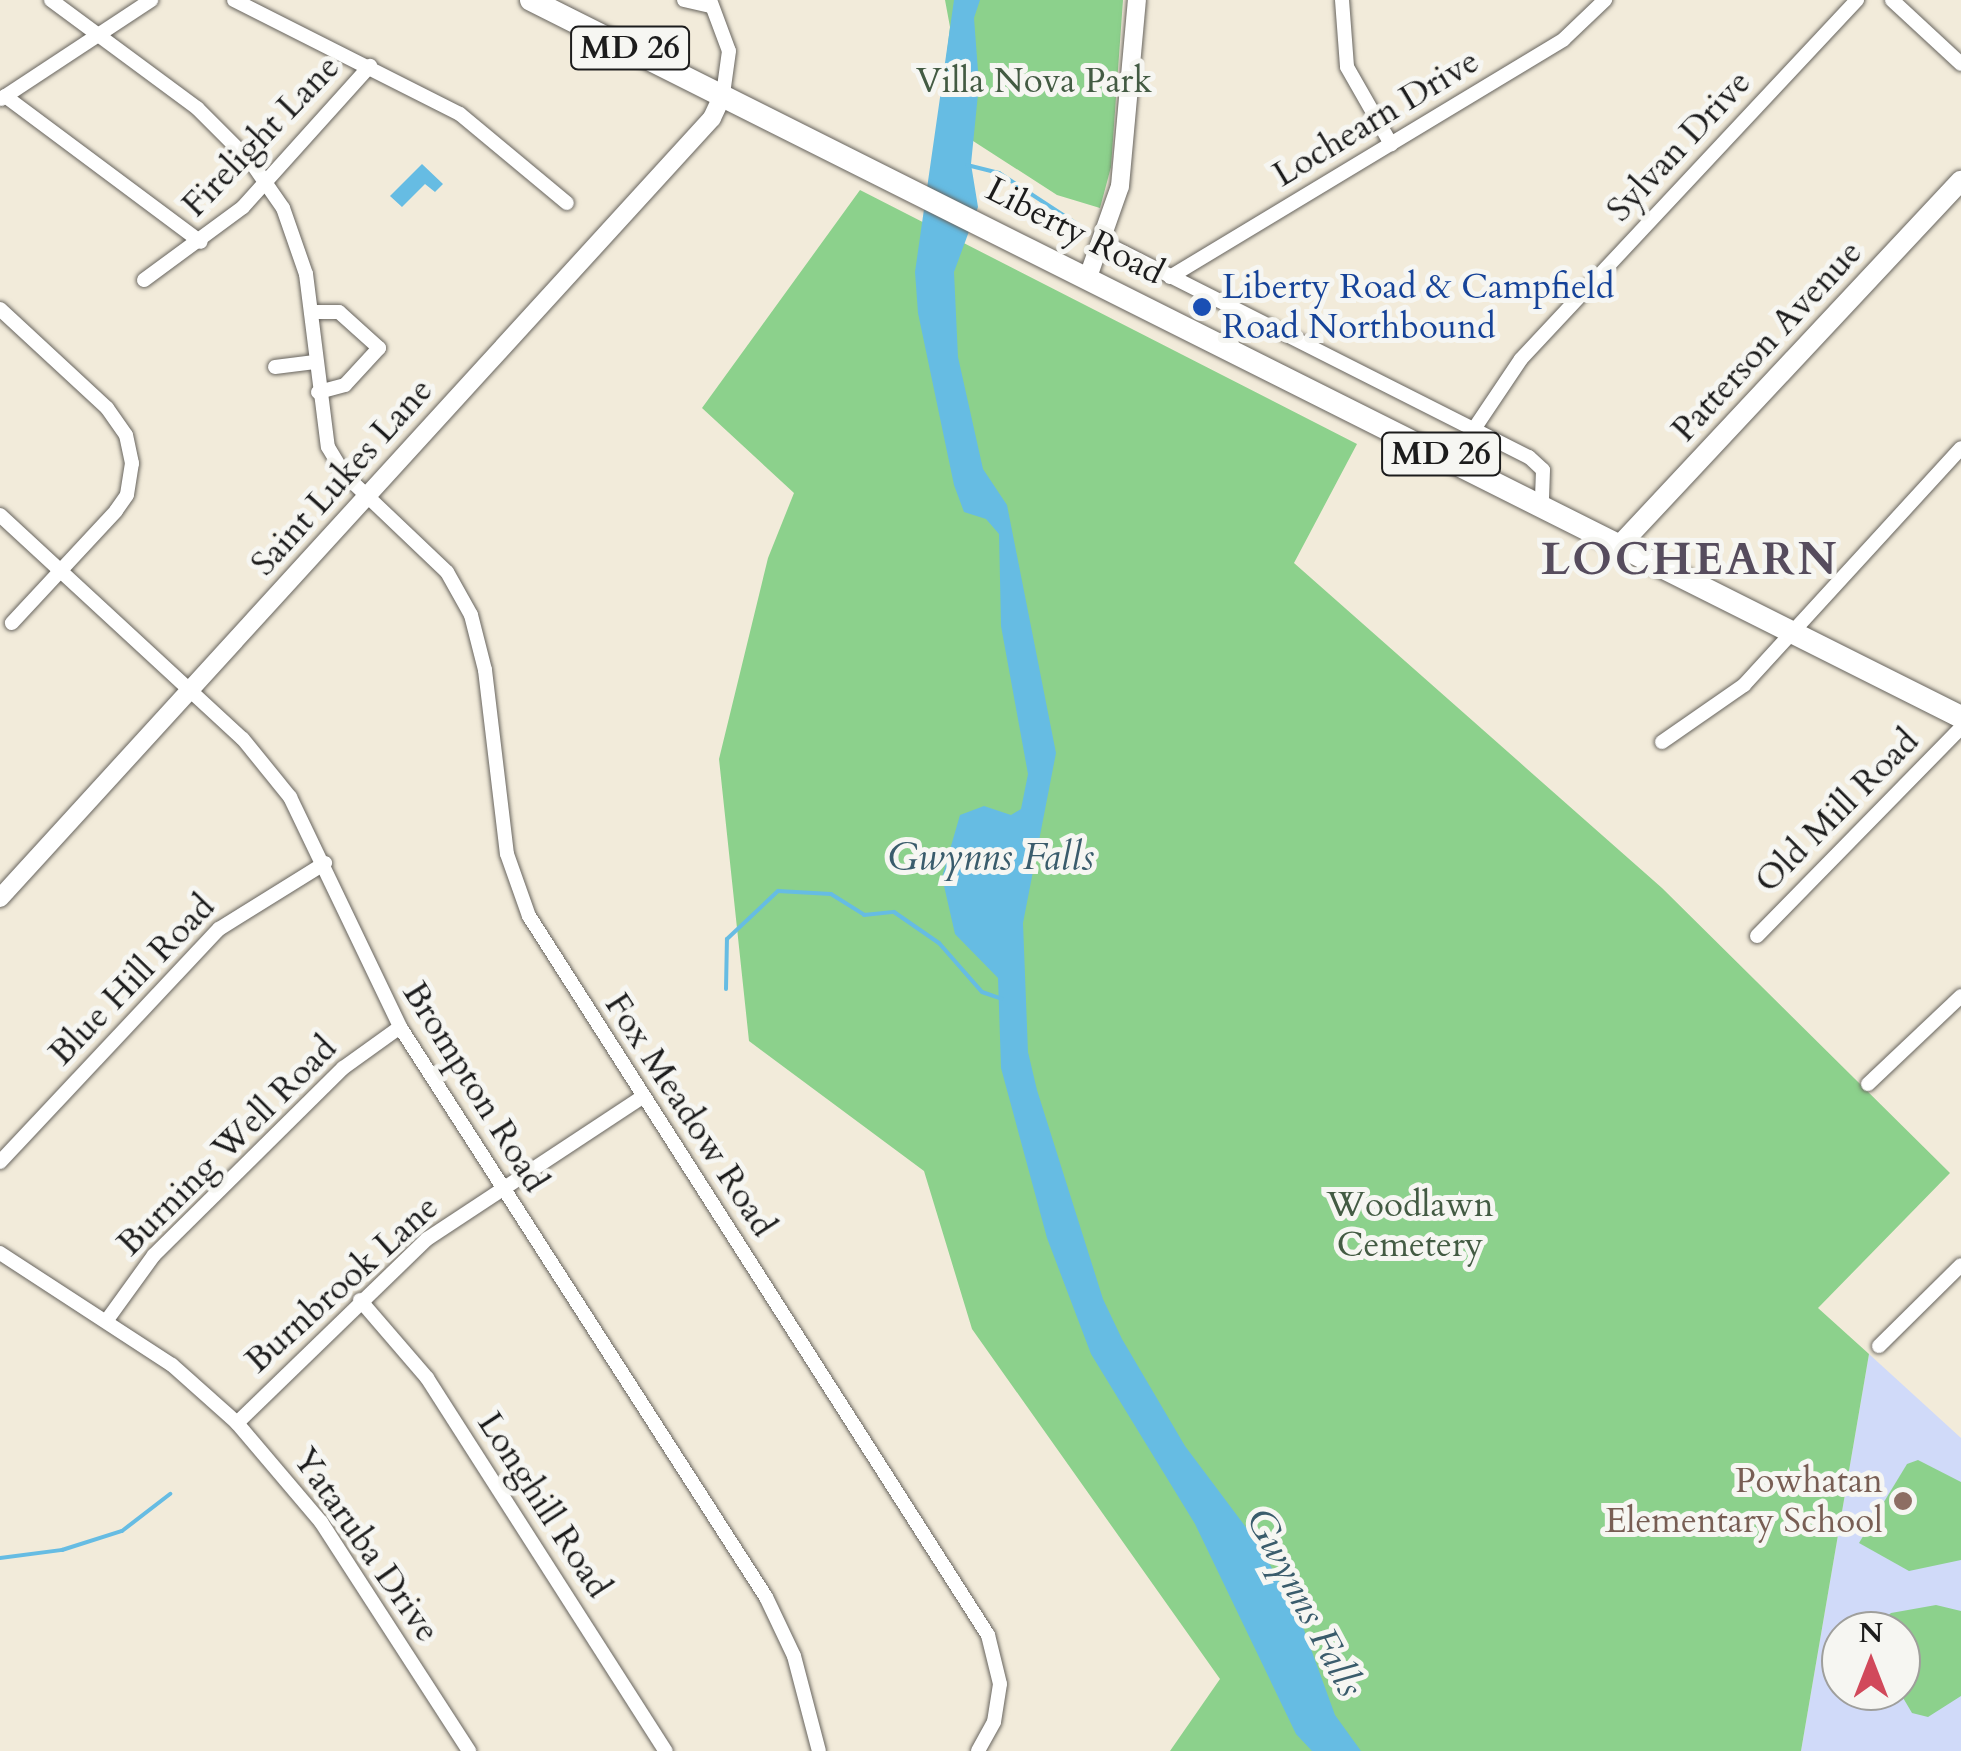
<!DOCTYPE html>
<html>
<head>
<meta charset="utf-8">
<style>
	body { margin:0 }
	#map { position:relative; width:1961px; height:1751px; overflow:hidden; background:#f2ebda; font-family:Cardo,serif }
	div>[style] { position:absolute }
	.built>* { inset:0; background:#d0daf9 }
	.green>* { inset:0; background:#8cd18c }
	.water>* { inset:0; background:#66bce3 }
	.stream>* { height:4px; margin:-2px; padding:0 2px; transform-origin:2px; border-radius:2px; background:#66bce3 }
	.roads { filter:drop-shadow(0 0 2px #67645e) drop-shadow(0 0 2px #67645e) }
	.minor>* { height:14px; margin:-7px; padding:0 7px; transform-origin:7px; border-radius:7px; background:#fff }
	.tertiary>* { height:18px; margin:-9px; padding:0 9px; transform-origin:9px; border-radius:9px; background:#fff }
	.secondary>* { height:20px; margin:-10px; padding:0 10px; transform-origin:10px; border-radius:10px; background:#fff }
	.primary>* { height:22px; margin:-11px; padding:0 11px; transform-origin:11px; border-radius:11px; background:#fff }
	.dots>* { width:28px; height:28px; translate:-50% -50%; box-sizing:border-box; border:5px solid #f6f6f2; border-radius:50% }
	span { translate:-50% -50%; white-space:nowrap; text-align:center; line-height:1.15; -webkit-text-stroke:10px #f6f6f2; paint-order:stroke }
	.shield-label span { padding:2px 8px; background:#f6f6f2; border:2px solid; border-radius:8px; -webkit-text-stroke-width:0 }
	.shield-label { font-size:32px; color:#1c1c1c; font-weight:700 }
	.park-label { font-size:35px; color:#435b43 }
	.street-label { font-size:35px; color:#1c1c1c }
	.transit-label { font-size:35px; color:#164399 }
	.left { translate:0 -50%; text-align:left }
	.education-label { font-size:35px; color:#785e54 }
	.right { translate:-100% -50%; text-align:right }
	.water-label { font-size:38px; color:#3a5c6c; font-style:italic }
	.district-label { font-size:45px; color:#564c5d; font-weight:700; letter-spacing:2.5px }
	.north { position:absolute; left:1821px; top:1611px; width:100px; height:100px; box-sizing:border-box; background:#f6f6f2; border:2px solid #9f9f9c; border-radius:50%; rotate:0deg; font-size:28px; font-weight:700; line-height:40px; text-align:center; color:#1c1c1c }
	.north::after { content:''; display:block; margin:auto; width:35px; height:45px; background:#d1495b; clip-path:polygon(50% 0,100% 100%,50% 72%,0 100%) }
</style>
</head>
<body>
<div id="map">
	<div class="built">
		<i style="clip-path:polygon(evenodd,1869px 1354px,1961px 1438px,1961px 1751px,1801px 1751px,1869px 1354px,1841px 1631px,1901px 1631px,1901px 1691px,1841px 1691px,1841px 1631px)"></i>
	</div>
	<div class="green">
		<i style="clip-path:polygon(945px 0,1123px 0,1111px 167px,1100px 208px,1057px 195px,939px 119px,950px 27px)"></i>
		<i style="clip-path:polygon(860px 190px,1357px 444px,1294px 563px,1662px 888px,1950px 1173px,1818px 1308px,1869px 1354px,1801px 1751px,1170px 1751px,1220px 1679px,972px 1329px,924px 1171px,749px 1041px,719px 759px,768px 558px,794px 493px,702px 408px)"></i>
		<i style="clip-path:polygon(1918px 1460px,1961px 1482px,1961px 1560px,1909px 1571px,1859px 1543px,1907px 1464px)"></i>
		<i style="clip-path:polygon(1936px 1605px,1961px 1611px,1961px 1696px,1928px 1717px,1912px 1713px,1899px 1691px,1901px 1631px,1869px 1631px,1891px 1613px)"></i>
	</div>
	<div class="water">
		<i style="clip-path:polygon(954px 0,980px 0,974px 18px,979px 84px,971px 164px,978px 207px,954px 272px,958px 357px,983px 469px,1007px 505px,1056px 753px,1023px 923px,1028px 1052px,1037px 1090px,1103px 1299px,1122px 1339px,1185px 1446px,1260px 1546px,1303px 1627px,1335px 1715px,1361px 1751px,1312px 1751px,1296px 1734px,1195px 1524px,1091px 1354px,1047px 1238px,1001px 1068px,998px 978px,955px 934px,942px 877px,960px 815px,984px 806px,1011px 815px,1021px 809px,1028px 774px,1001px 626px,999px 534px,986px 519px,964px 512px,954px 485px,918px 313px,915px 272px)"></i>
		<i style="clip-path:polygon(422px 164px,443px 184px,435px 192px,425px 184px,402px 207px,390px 196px)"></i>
	</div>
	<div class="stream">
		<i style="left:967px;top:165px;width:33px;rotate:14deg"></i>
		<i style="left:999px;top:173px;width:97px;rotate:33.2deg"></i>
		<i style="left:726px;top:989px;width:50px;rotate:-88.9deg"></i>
		<i style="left:727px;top:939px;width:70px;rotate:-43.3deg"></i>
		<i style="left:778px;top:891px;width:53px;rotate:3.2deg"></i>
		<i style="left:831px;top:894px;width:39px;rotate:32deg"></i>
		<i style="left:864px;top:915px;width:30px;rotate:-6deg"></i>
		<i style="left:894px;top:912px;width:55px;rotate:34.6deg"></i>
		<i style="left:939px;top:943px;width:65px;rotate:48.7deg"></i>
		<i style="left:982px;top:992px;width:21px;rotate:19deg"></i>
		<i style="left:0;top:1558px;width:63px;rotate:-7.4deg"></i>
		<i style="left:62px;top:1550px;width:63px;rotate:-17.6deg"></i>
		<i style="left:122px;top:1531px;width:61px;rotate:-37.6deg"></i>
	</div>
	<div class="roads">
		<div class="minor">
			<i style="left:51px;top:0;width:182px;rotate:36.5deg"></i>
			<i style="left:197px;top:108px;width:76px;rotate:45deg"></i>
			<i style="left:251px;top:162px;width:56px;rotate:55.2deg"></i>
			<i style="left:283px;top:208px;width:70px;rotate:70.8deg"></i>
			<i style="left:306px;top:274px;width:174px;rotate:82.8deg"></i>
			<i style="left:328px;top:447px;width:31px;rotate:59deg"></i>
			<i style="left:344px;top:474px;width:142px;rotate:43.6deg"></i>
			<i style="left:447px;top:572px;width:49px;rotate:60.8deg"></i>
			<i style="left:471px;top:615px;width:57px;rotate:75.7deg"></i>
			<i style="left:485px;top:670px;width:185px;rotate:83.2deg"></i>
			<i style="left:507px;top:854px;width:66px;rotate:70.5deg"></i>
			<i style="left:529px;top:916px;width:853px;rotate:57.45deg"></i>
			<i style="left:988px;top:1635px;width:50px;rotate:76.2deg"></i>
			<i style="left:1000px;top:1684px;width:38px;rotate:99deg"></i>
			<i style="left:994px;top:1722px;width:33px;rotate:119deg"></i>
			<i style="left:234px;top:0;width:253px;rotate:26.8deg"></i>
			<i style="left:460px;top:114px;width:139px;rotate:39.8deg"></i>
			<i style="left:684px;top:0;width:28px;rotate:13deg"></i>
			<i style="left:710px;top:0;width:54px;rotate:69.6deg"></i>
			<i style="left:729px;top:51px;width:43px;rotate:97.9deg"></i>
			<i style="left:1342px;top:0;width:67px;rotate:85.7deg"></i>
			<i style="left:1347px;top:67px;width:89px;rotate:60.3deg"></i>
			<i style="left:1892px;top:0;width:94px;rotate:42.8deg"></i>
			<i style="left:5px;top:96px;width:244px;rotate:36.7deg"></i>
			<i style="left:1px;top:99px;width:180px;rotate:-33.4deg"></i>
			<i style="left:1105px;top:243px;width:475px;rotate:26.8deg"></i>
			<i style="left:1529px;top:457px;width:19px;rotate:43deg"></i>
			<i style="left:1543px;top:470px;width:35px;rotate:92deg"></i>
			<i style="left:1170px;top:277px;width:460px;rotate:-31.1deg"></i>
			<i style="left:1564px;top:39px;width:57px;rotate:-43.6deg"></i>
			<i style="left:144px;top:280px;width:123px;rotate:-36.4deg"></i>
			<i style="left:243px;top:207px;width:190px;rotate:-48deg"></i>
			<i style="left:0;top:309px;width:146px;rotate:42.8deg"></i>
			<i style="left:107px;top:408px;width:33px;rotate:55deg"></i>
			<i style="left:126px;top:435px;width:29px;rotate:78deg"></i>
			<i style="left:132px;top:463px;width:32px;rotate:99deg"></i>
			<i style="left:127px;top:495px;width:19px;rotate:125deg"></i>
			<i style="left:116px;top:511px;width:153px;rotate:132.9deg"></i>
			<i style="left:311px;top:312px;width:28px"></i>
			<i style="left:339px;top:312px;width:54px;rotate:42deg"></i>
			<i style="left:379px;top:348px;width:50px;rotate:132.6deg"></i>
			<i style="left:345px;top:385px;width:28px;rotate:165deg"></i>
			<i style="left:275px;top:367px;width:40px;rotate:-7.1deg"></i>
			<i style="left:1474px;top:429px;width:84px;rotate:-56.1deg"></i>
			<i style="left:1521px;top:359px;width:492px;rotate:-46.9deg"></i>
			<i style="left:0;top:515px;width:330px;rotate:42.7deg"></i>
			<i style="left:243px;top:739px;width:75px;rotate:51deg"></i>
			<i style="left:290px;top:797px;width:255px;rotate:64.4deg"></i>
			<i style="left:400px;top:1027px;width:677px;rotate:57.3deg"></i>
			<i style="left:766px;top:1597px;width:65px;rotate:64.6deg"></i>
			<i style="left:794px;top:1656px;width:98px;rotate:75.3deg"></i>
			<i style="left:1662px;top:742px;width:100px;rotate:-34.8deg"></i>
			<i style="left:1744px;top:685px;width:321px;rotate:-47.5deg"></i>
			<i style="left:1757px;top:936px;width:291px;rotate:-45.6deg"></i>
			<i style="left:1868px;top:1084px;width:128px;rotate:-43.4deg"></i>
			<i style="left:0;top:1162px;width:320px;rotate:-46.8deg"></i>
			<i style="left:219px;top:929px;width:125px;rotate:-31.9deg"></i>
			<i style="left:0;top:1253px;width:205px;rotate:33.1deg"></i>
			<i style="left:172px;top:1365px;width:87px;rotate:41.7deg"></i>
			<i style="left:237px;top:1423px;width:130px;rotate:49.7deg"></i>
			<i style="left:321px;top:1522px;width:273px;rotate:57.1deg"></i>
			<i style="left:360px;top:1300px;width:103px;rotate:49.3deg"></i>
			<i style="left:427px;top:1378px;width:443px;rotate:57.4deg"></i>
			<i style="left:107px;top:1320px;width:80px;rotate:-54.1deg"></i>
			<i style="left:154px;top:1255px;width:266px;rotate:-44.7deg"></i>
			<i style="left:343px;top:1068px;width:70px;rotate:-35.7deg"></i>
			<i style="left:1879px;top:1346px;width:115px;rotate:-44.6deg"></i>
			<i style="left:237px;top:1423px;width:264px;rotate:-44.1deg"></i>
			<i style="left:427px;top:1239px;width:258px;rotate:-33.4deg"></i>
		</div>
		<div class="tertiary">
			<i style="left:1088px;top:277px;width:96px;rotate:-70.6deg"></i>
			<i style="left:1120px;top:186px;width:187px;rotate:-84.8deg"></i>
			<i style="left:0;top:898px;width:1056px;rotate:-47.61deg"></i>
			<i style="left:712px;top:118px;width:26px;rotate:-65deg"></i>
		</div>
		<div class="secondary">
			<i style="left:1620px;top:545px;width:499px;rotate:-46.9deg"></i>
		</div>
		<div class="primary">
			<i style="left:531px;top:0;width:1600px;rotate:26.63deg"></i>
		</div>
	</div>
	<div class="dots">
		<i style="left:1202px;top:307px;background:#1a4fb4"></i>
		<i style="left:1903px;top:1501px;background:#8d6e63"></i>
	</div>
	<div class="shield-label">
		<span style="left:630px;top:48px">MD 26</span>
		<span style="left:1441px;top:454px">MD 26</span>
	</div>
	<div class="park-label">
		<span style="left:1034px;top:81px">Villa Nova Park</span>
		<span style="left:1410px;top:1225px">Woodlawn<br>Cemetery</span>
	</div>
	<div class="street-label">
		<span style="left:1376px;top:118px;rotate:-31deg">Lochearn Drive</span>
		<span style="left:261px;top:136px;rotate:-46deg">Firelight Lane</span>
		<span style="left:1679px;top:146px;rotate:-47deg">Sylvan Drive</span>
		<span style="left:1075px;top:231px;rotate:27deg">Liberty Road</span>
		<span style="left:1767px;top:341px;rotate:-47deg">Patterson Avenue</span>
		<span style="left:342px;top:477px;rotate:-48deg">Saint Lukes Lane</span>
		<span style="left:1837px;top:811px;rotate:-45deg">Old Mill Road</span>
		<span style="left:132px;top:980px;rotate:-46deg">Blue Hill Road</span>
		<span style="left:475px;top:1087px;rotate:58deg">Brompton Road</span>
		<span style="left:690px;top:1115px;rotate:57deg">Fox Meadow Road</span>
		<span style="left:227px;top:1146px;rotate:-45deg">Burning Well Road</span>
		<span style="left:342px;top:1284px;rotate:-42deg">Burnbrook Lane</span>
		<span style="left:544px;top:1505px;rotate:57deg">Longhill Road</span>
		<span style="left:366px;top:1545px;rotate:55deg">Yataruba Drive</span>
	</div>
	<div class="transit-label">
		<span class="left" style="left:1222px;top:307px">Liberty Road &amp; Campfield<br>Road Northbound</span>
	</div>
	<div class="education-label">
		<span class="right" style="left:1883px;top:1501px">Powhatan<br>Elementary School</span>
	</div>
	<div class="water-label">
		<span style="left:991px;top:858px">Gwynns Falls</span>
		<span style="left:1304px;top:1603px;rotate:62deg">Gwynns Falls</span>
	</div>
	<div class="district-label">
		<span style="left:1690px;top:560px">LOCHEARN</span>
	</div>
	<div class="north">N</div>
</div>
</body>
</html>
